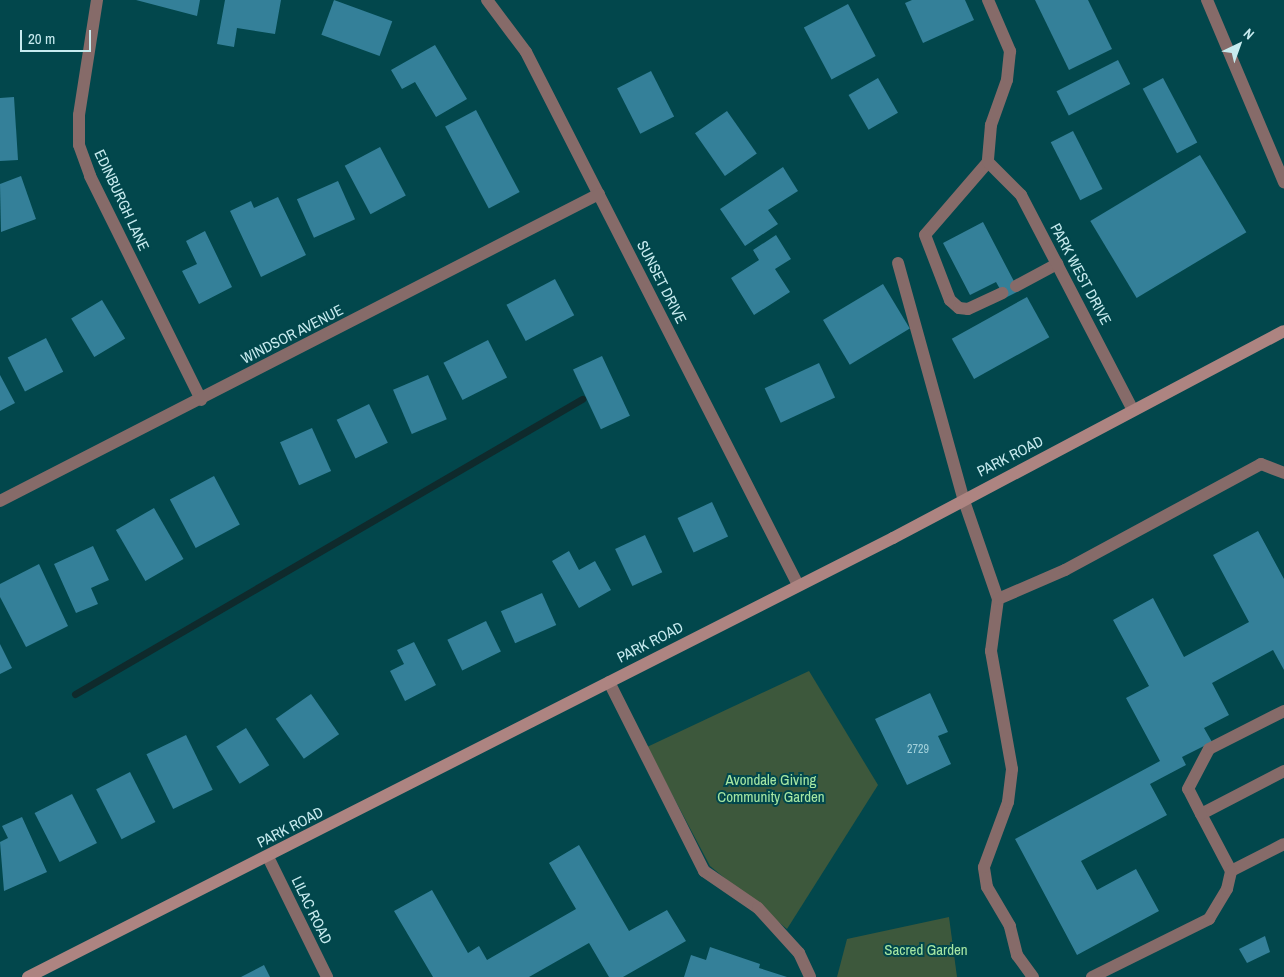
<!DOCTYPE html>
<html>
<head>
<meta charset="utf-8">
<style>
	body { margin:0 }
	#map { position:relative; width:1284px; height:977px; overflow:hidden; background:#02474c; font-family:"Archivo Narrow",sans-serif }
	div>[style] { position:absolute }
	.green>* { inset:0; background:#3d583c }
	.stream>* { height:7px; margin:-3.5px; padding:0 3.5px; transform-origin:3.5px; border-radius:3.5px; background:#0f2a2c }
	.building>* { inset:0; background:#348099; transform-origin:0 0 }
	.lane>* { height:12px; margin:-6px; padding:0 6px; transform-origin:6px; border-radius:6px; background:#866b69 }
	.street>* { height:12px; margin:-6px; padding:0 6px; transform-origin:6px; border-radius:6px; background:#866b69 }
	.secondary>* { height:12px; margin:-6px; padding:0 6px; transform-origin:6px; border-radius:6px; background:#ad8481 }
	span { translate:-50% -50%; white-space:nowrap; text-align:center; line-height:1.15; -webkit-text-stroke:4px #02474c; paint-order:stroke }
	.number-label { font-size:12px; color:#a2d0da }
	.number-label span { -webkit-text-stroke-width:0 }
	.street-label { font-size:15px; color:#c7ebef }
	.park-label { font-size:15px; color:#a6e6a2 }
	.north { position:absolute; left:1214px; top:20px; width:50px; height:50px; -webkit-text-stroke:4px #02474c; paint-order:stroke; rotate:42deg; font-size:14px; font-weight:700; line-height:20px; text-align:center; color:#c7ebef }
	.north::after { content:''; display:block; margin:auto; width:18px; height:22px; background:#c7ebef; clip-path:polygon(50% 0,100% 100%,50% 72%,0 100%) }
	.scale { position:absolute; left:20px; top:30px; width:71px; height:22px; box-sizing:border-box; border:2px solid #c7ebef; border-top:0; padding-left:6px; font-size:15px; line-height:18px; white-space:nowrap; color:#c7ebef; -webkit-text-stroke:4px #02474c; paint-order:stroke }
</style>
</head>
<body>
<div id="map">
	<div class="green">
		<i style="clip-path:polygon(809px 671px,878px 785px,787px 929px,710px 866px,647px 747px)"></i>
		<i style="clip-path:polygon(949px 917px,957px 977px,837px 977px,847px 939px)"></i>
	</div>
	<div class="stream">
		<i style="left:75px;top:694px;width:587px;rotate:-30.19deg"></i>
	</div>
	<div class="building">
		<i style="clip-path:polygon(136px 0,200px 0,197px 16px)"></i>
		<i style="clip-path:polygon(225px 0,281px 0,275px 34px,237px 28px,234px 47px,217px 44px)"></i>
		<i style="left:334px;top:0;width:62px;height:37px;rotate:20deg"></i>
		<i style="clip-path:polygon(912px 0,965px 0,974px 20px,923px 43px,905px 3px)"></i>
		<i style="clip-path:polygon(1035px 0,1088px 0,1112px 49px,1069px 70px)"></i>
		<i style="left:848px;top:4px;width:59px;height:50px;rotate:62deg"></i>
		<i style="clip-path:polygon(435px 45px,467px 99px,436px 117px,415px 82px,402px 89px,391px 70px)"></i>
		<i style="left:1118px;top:60px;width:27px;height:69px;rotate:63deg"></i>
		<i style="left:651px;top:71px;width:51px;height:38px;rotate:63deg"></i>
		<i style="left:878px;top:78px;width:40px;height:34px;rotate:60deg"></i>
		<i style="left:1163px;top:78px;width:73px;height:23px;rotate:62deg"></i>
		<i style="clip-path:polygon(14px 97px,18px 160px,0 161px,0 98px)"></i>
		<i style="left:476px;top:110px;width:93px;height:35px;rotate:62deg"></i>
		<i style="left:727px;top:111px;width:52px;height:39px;rotate:55deg"></i>
		<i style="left:1073px;top:131px;width:65px;height:25px;rotate:63deg"></i>
		<i style="left:380px;top:147px;width:55px;height:40px;rotate:62deg"></i>
		<i style="left:1200px;top:155px;width:90px;height:128px;rotate:59deg"></i>
		<i style="clip-path:polygon(783px 167px,798px 191px,768px 210px,778px 224px,745px 246px,720px 209px)"></i>
		<i style="clip-path:polygon(21px 176px,36px 219px,1px 232px,0 184px)"></i>
		<i style="left:338px;top:181px;width:42px;height:45px;rotate:66deg"></i>
		<i style="clip-path:polygon(278px 197px,306px 255px,261px 277px,230px 211px,251px 201px,254px 208px)"></i>
		<i style="clip-path:polygon(983px 222px,1019px 291px,1005px 298px,996px 282px,970px 295px,943px 243px)"></i>
		<i style="clip-path:polygon(205px 231px,232px 287px,199px 304px,182px 271px,197px 264px,186px 241px)"></i>
		<i style="clip-path:polygon(776px 235px,791px 259px,775px 269px,790px 292px,754px 315px,731px 278px,759px 260px,753px 250px)"></i>
		<i style="left:555px;top:279px;width:41px;height:55px;rotate:62deg"></i>
		<i style="left:883px;top:284px;width:52px;height:70px;rotate:59deg"></i>
		<i style="left:1027px;top:297px;width:46px;height:86px;rotate:61deg"></i>
		<i style="left:102px;top:300px;width:45px;height:36px;rotate:59deg"></i>
		<i style="left:46px;top:338px;width:38px;height:43px;rotate:63deg"></i>
		<i style="left:488px;top:340px;width:42px;height:50px;rotate:63deg"></i>
		<i style="left:602px;top:356px;width:66px;height:32px;rotate:65deg"></i>
		<i style="left:819px;top:363px;width:38px;height:60px;rotate:65deg"></i>
		<i style="clip-path:polygon(0 375px,15px 403px,0 411px)"></i>
		<i style="left:428px;top:375px;width:48px;height:38px;rotate:67deg"></i>
		<i style="left:369px;top:404px;width:43px;height:36px;rotate:64deg"></i>
		<i style="left:312px;top:428px;width:47px;height:35px;rotate:66deg"></i>
		<i style="left:214px;top:476px;width:55px;height:50px;rotate:62deg"></i>
		<i style="left:712px;top:502px;width:38px;height:38px;rotate:65deg"></i>
		<i style="left:154px;top:508px;width:59px;height:44px;rotate:60deg"></i>
		<i style="clip-path:polygon(1258px 531px,1284px 579px,1284px 670px,1273px 650px,1212px 683px,1229px 715px,1204px 728px,1212px 742px,1182px 757px,1186px 765px,1150px 784px,1167px 815px,1081px 861px,1097px 890px,1136px 869px,1159px 911px,1077px 955px,1015px 839px,1160px 761px,1126px 698px,1149px 686px,1113px 620px,1153px 598px,1184px 657px,1249px 622px,1213px 555px)"></i>
		<i style="left:645px;top:535px;width:41px;height:33px;rotate:65deg"></i>
		<i style="clip-path:polygon(93px 546px,109px 580px,91px 588px,98px 604px,76px 613px,54px 564px)"></i>
		<i style="clip-path:polygon(569px 551px,579px 570px,595px 561px,611px 590px,579px 608px,552px 561px)"></i>
		<i style="clip-path:polygon(39px 564px,68px 626px,26px 647px,0 597px,0 584px)"></i>
		<i style="left:542px;top:593px;width:35px;height:45px;rotate:66deg"></i>
		<i style="left:486px;top:621px;width:34px;height:43px;rotate:64deg"></i>
		<i style="clip-path:polygon(414px 642px,436px 685px,405px 701px,390px 671px,404px 664px,397px 650px)"></i>
		<i style="clip-path:polygon(0 644px,12px 668px,0 674px)"></i>
		<i style="clip-path:polygon(930px 693px,948px 732px,938px 736px,951px 764px,907px 785px,875px 719px)"></i>
		<i style="left:311px;top:694px;width:49px;height:43px;rotate:55deg"></i>
		<i style="left:246px;top:728px;width:44px;height:35px;rotate:58deg"></i>
		<i style="left:186px;top:735px;width:61px;height:44px;rotate:64deg"></i>
		<i style="left:130px;top:772px;width:56px;height:38px;rotate:63deg"></i>
		<i style="left:72px;top:794px;width:55px;height:42px;rotate:63deg"></i>
		<i style="clip-path:polygon(22px 817px,47px 872px,4px 891px,0 842px,8px 838px,2px 826px)"></i>
		<i style="clip-path:polygon(579px 845px,629px 931px,667px 910px,686px 941px,623px 977px,609px 977px,589px 943px,529px 977px,433px 977px,394px 911px,432px 890px,468px 953px,479px 946px,487px 960px,576px 909px,549px 863px)"></i>
		<i style="clip-path:polygon(1265px 936px,1270px 952px,1247px 963px,1239px 949px)"></i>
		<i style="clip-path:polygon(710px 947px,760px 964px,759px 968px,787px 977px,684px 977px,691px 955px,706px 960px)"></i>
		<i style="clip-path:polygon(264px 965px,270px 977px,241px 977px)"></i>
	</div>
	<div class="lane">
		<i style="left:988px;top:162px;width:96px;rotate:130.8deg"></i>
		<i style="left:925px;top:235px;width:70px;rotate:69deg"></i>
		<i style="left:950px;top:300px;width:12px;rotate:42deg"></i>
		<i style="left:959px;top:308px;width:9px;rotate:6deg"></i>
		<i style="left:968px;top:309px;width:38px;rotate:-25deg"></i>
		<i style="left:898px;top:263px;width:244px;rotate:74.5deg"></i>
		<i style="left:963px;top:498px;width:107px;rotate:70.9deg"></i>
		<i style="left:1016px;top:286px;width:47px;rotate:-28.2deg"></i>
		<i style="left:609px;top:682px;width:212px;rotate:63.3deg"></i>
		<i style="left:704px;top:871px;width:65px;rotate:34.4deg"></i>
		<i style="left:758px;top:908px;width:61px;rotate:47.7deg"></i>
		<i style="left:799px;top:953px;width:26px;rotate:65deg"></i>
		<i style="left:1284px;top:771px;width:93px;rotate:152.6deg"></i>
		<i style="left:1201px;top:814px;width:64px;rotate:62.2deg"></i>
		<i style="left:1231px;top:871px;width:59px;rotate:-27deg"></i>
		<i style="left:1201px;top:814px;width:28px;rotate:-117deg"></i>
		<i style="left:1188px;top:789px;width:45px;rotate:-62.3deg"></i>
		<i style="left:1209px;top:749px;width:84px;rotate:-26.9deg"></i>
		<i style="left:1033px;top:977px;width:27px;rotate:-126deg"></i>
		<i style="left:1017px;top:955px;width:30px;rotate:-104deg"></i>
		<i style="left:1010px;top:926px;width:45px;rotate:-120.5deg"></i>
		<i style="left:987px;top:887px;width:20px;rotate:-99deg"></i>
		<i style="left:984px;top:867px;width:69px;rotate:-69.7deg"></i>
		<i style="left:1008px;top:802px;width:33px;rotate:-83deg"></i>
		<i style="left:1012px;top:769px;width:120px;rotate:-100.1deg"></i>
		<i style="left:991px;top:651px;width:52px;rotate:-82.3deg"></i>
		<i style="left:998px;top:599px;width:73px;rotate:-23.4deg"></i>
		<i style="left:1065px;top:570px;width:223px;rotate:-28.4deg"></i>
		<i style="left:1261px;top:464px;width:25px;rotate:21deg"></i>
		<i style="left:1092px;top:977px;width:131px;rotate:-26.4deg"></i>
		<i style="left:1209px;top:919px;width:35px;rotate:-59deg"></i>
		<i style="left:1227px;top:889px;width:18px;rotate:-77deg"></i>
	</div>
	<div class="street">
		<i style="left:97px;top:0;width:116px;rotate:98.9deg"></i>
		<i style="left:79px;top:115px;width:30px;rotate:90deg"></i>
		<i style="left:79px;top:145px;width:33px;rotate:70deg"></i>
		<i style="left:90px;top:176px;width:250px;rotate:63.6deg"></i>
		<i style="left:487px;top:0;width:65px;rotate:53.1deg"></i>
		<i style="left:526px;top:52px;width:598px;rotate:62.96deg"></i>
		<i style="left:988px;top:0;width:56px;rotate:66.7deg"></i>
		<i style="left:1010px;top:51px;width:29px;rotate:96deg"></i>
		<i style="left:1007px;top:80px;width:48px;rotate:109.6deg"></i>
		<i style="left:991px;top:125px;width:37px;rotate:95deg"></i>
		<i style="left:988px;top:162px;width:47px;rotate:45deg"></i>
		<i style="left:1021px;top:195px;width:242px;rotate:62.5deg"></i>
		<i style="left:1207px;top:0;width:198px;rotate:67.1deg"></i>
		<i style="left:0;top:501px;width:673px;rotate:-27.14deg"></i>
		<i style="left:268px;top:857px;width:134px;rotate:63.8deg"></i>
	</div>
	<div class="secondary">
		<i style="left:28px;top:977px;width:970px;rotate:-26.91deg"></i>
		<i style="left:893px;top:538px;width:442px;rotate:-27.9deg"></i>
	</div>
	<div class="number-label">
		<span style="left:918px;top:750px">2729</span>
	</div>
	<div class="street-label">
		<span style="left:122px;top:200px;rotate:65deg">EDINBURGH LANE</span>
		<span style="left:1081px;top:274px;rotate:62deg">PARK WEST DRIVE</span>
		<span style="left:662px;top:282px;rotate:63deg">SUNSET DRIVE</span>
		<span style="left:292px;top:334px;rotate:-27deg">WINDSOR AVENUE</span>
		<span style="left:1010px;top:456px;rotate:-27deg">PARK ROAD</span>
		<span style="left:650px;top:642px;rotate:-27deg">PARK ROAD</span>
		<span style="left:290px;top:827px;rotate:-27deg">PARK ROAD</span>
		<span style="left:312px;top:910px;rotate:64deg">LILAC ROAD</span>
	</div>
	<div class="park-label">
		<span style="left:771px;top:788px">Avondale Giving<br>Community Garden</span>
		<span style="left:926px;top:950px">Sacred Garden</span>
	</div>
	<div class="north">N</div>
	<div class="scale">20 m</div>
</div>
</body>
</html>
